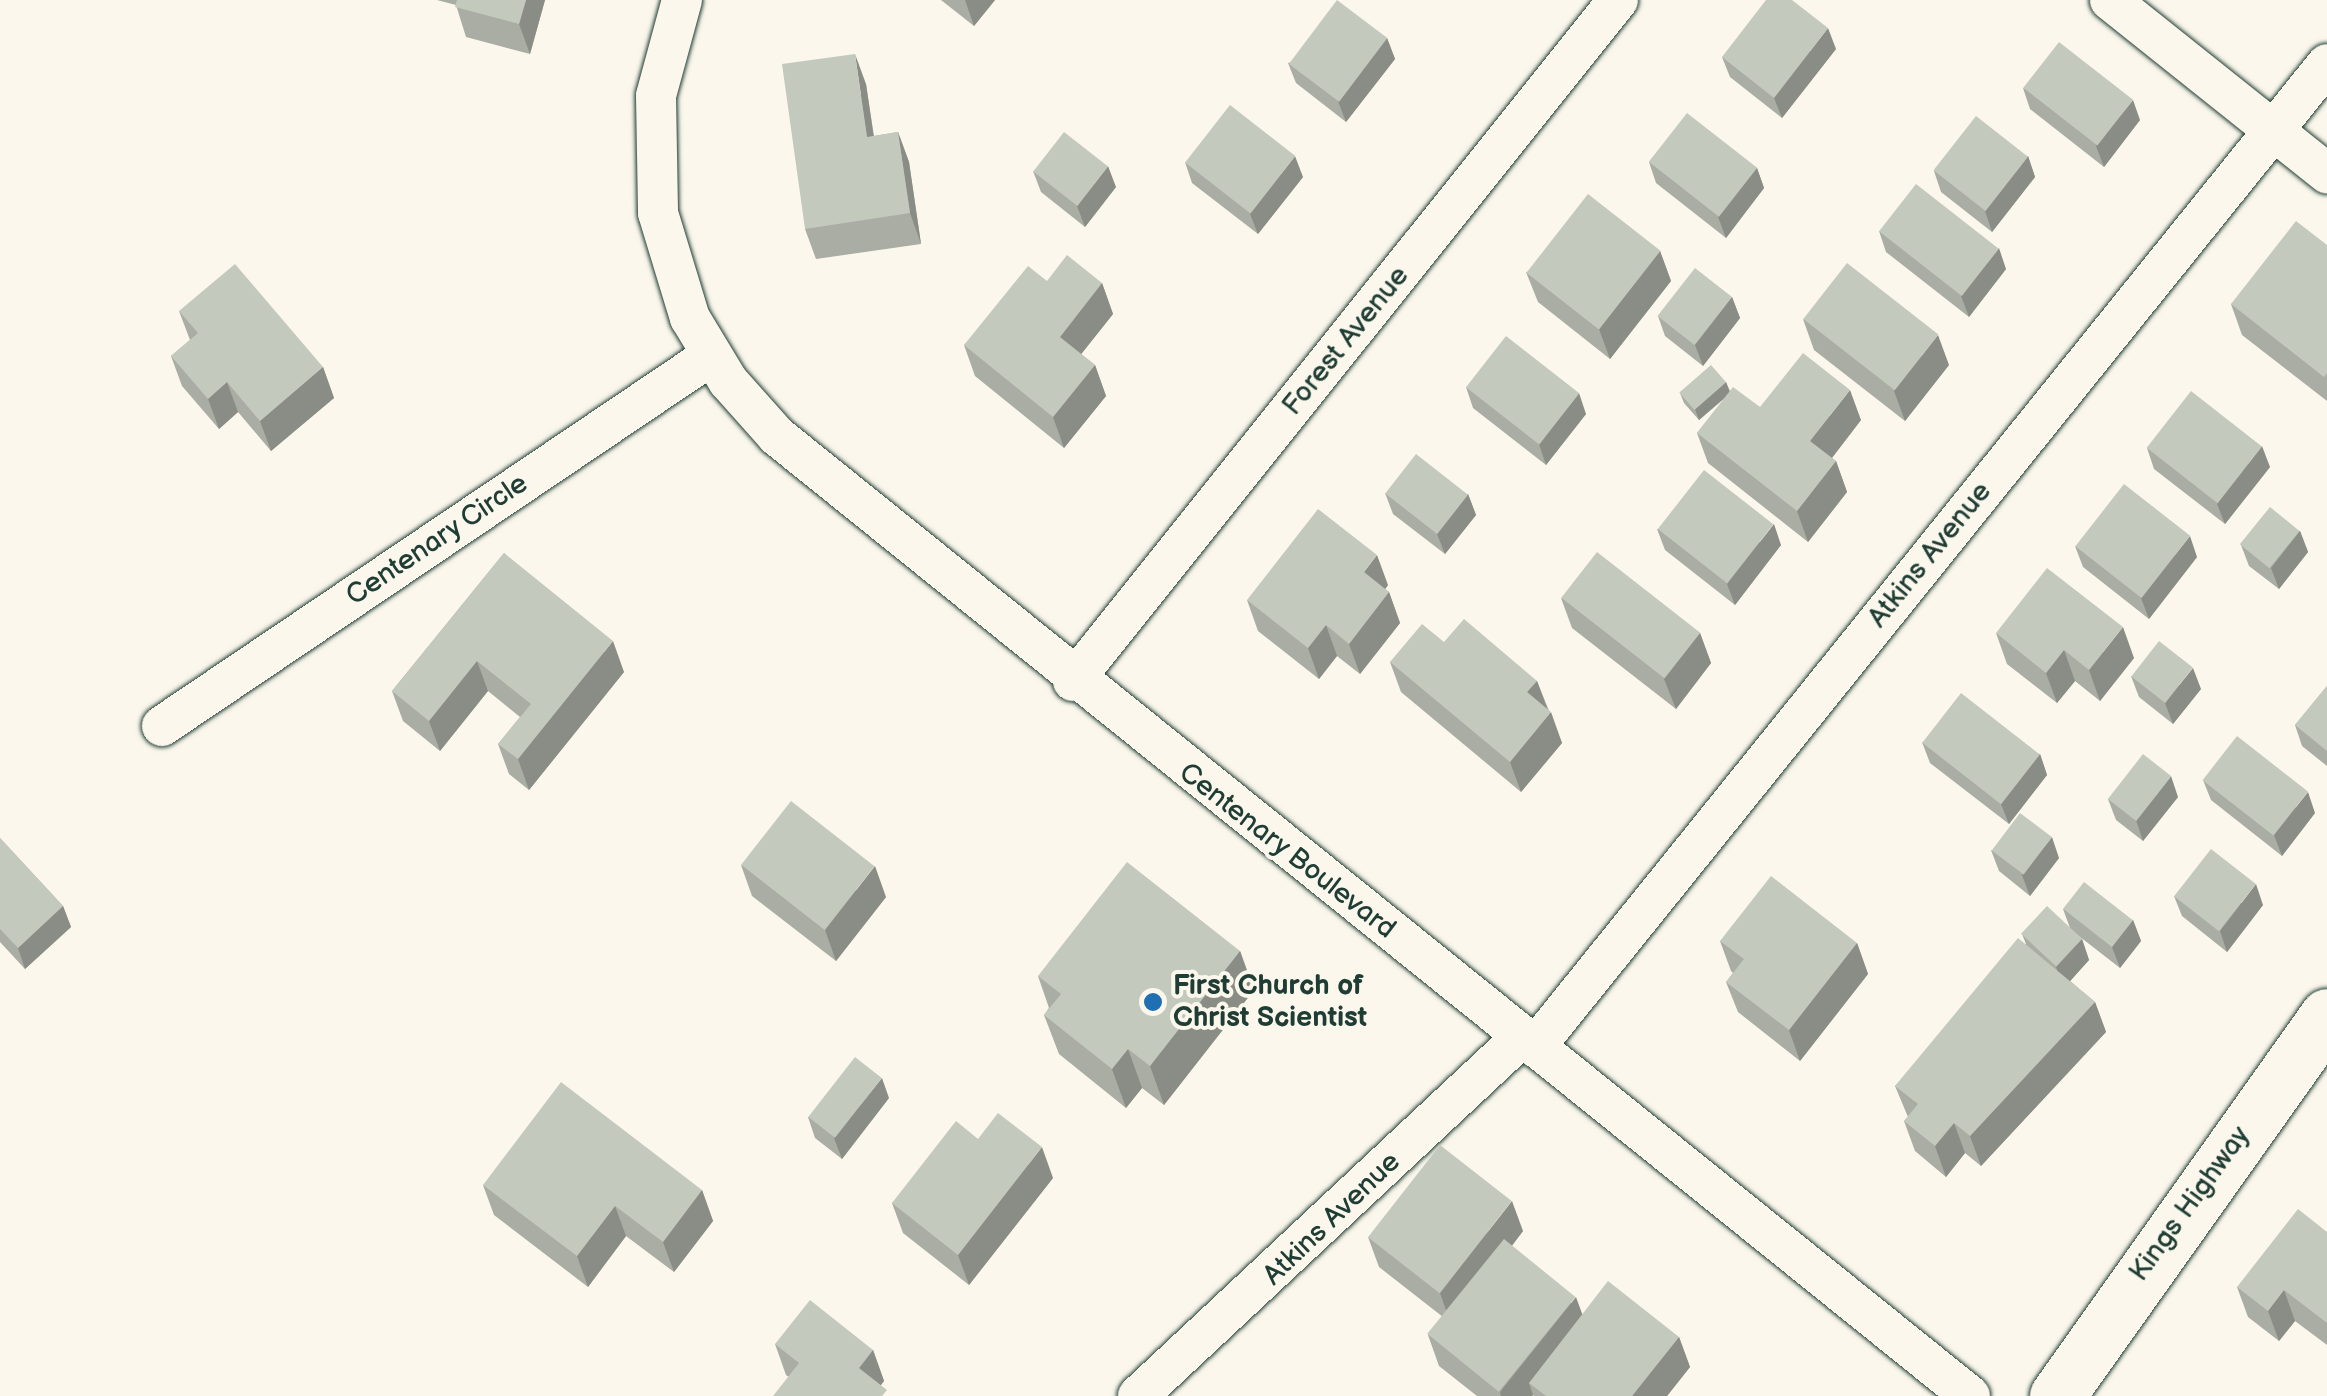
<!DOCTYPE html>
<html>
<head>
<meta charset="utf-8">
<style>
	body { margin:0 }
	#map { position:relative; width:2327px; height:1396px; overflow:hidden; background:#fbf7ec; font-family:"Balsamiq Sans",sans-serif }
	div>[style] { position:absolute }
	.roads { filter:drop-shadow(0 0 2px #1f3d34) drop-shadow(0 0 2px #1f3d34) }
	.minor>* { height:40px; margin:-20px; padding:0 20px; transform-origin:20px; border-radius:20px; background:#fbf7ec }
	.secondary>* { height:55px; margin:-27.5px; padding:0 27.5px; transform-origin:27.5px; border-radius:27.5px; background:#fbf7ec }
	.wall>* { inset:0; background:#a9ada3 }
	.shaded-wall>* { inset:0; background:#898d85 }
	.building>* { inset:0; background:#c4c9be; transform-origin:0 0 }
	.dots>* { width:28px; height:28px; translate:-50% -50%; box-sizing:border-box; border:5px solid #fbf7ec; border-radius:50% }
	span { translate:-50% -50%; white-space:nowrap; text-align:center; line-height:1.15; -webkit-text-stroke:8px #fbf7ec; paint-order:stroke }
	.street-label { font-size:28px; color:#1f3d34 }
	.poi-label { font-size:28px; color:#1f3d34; font-weight:700 }
	.left { translate:0 -50%; text-align:left }
</style>
</head>
<body>
<div id="map">
	<div class="roads">
		<div class="minor">
			<i style="left:682px;top:0;width:99px;rotate:105.2deg"></i>
			<i style="left:656px;top:96px;width:117px;rotate:89deg"></i>
			<i style="left:658px;top:213px;width:110px;rotate:73.1deg"></i>
			<i style="left:690px;top:318px;width:74px;rotate:58.9deg"></i>
			<i style="left:728px;top:381px;width:74px;rotate:48.3deg"></i>
			<i style="left:777px;top:436px;width:1531px;rotate:38.82deg"></i>
			<i style="left:2110px;top:0;width:278px;rotate:38.6deg"></i>
			<i style="left:1073px;top:681px;width:872px;rotate:-51.33deg"></i>
			<i style="left:162px;top:726px;width:663px;rotate:-34deg"></i>
			<i style="left:1535px;top:1047px;width:1262px;rotate:-51.14deg"></i>
			<i style="left:1138px;top:1396px;width:526px;rotate:-43.07deg"></i>
		</div>
		<div class="secondary">
			<i style="left:2057px;top:1396px;width:466px;rotate:-54.6deg"></i>
		</div>
	</div>
	<div class="wall">
		<i style="clip-path:polygon(437px 0,545px 0,530px 54px,466px 37px,456px 5px)"></i>
		<i style="clip-path:polygon(941px 0,995px 0,974px 26px)"></i>
		<i style="clip-path:polygon(1387px 38px,1395px 59px,1346px 122px,1296px 83px,1288px 63px)"></i>
		<i style="clip-path:polygon(1836px 49px,1782px 118px,1730px 77px,1722px 57px)"></i>
		<i style="clip-path:polygon(866px 84px,874px 136px,898px 132px,909px 162px,921px 244px,816px 259px,805px 229px)"></i>
		<i style="clip-path:polygon(2023px 88px,2140px 120px,2104px 167px,2030px 109px)"></i>
		<i style="clip-path:polygon(2028px 156px,2035px 177px,1992px 232px,1941px 192px,1934px 171px)"></i>
		<i style="clip-path:polygon(1185px 162px,1303px 177px,1258px 234px,1192px 183px)"></i>
		<i style="clip-path:polygon(1649px 162px,1757px 168px,1764px 188px,1726px 238px,1656px 183px)"></i>
		<i style="clip-path:polygon(1033px 171px,1116px 187px,1085px 227px,1041px 192px)"></i>
		<i style="clip-path:polygon(1879px 231px,2006px 269px,1969px 317px,1886px 252px)"></i>
		<i style="clip-path:polygon(2327px 245px,2327px 401px,2242px 335px,2231px 304px)"></i>
		<i style="clip-path:polygon(1660px 251px,1671px 281px,1610px 359px,1538px 302px,1526px 272px)"></i>
		<i style="clip-path:polygon(1047px 281px,1102px 283px,1113px 314px,1081px 354px,1095px 365px,1106px 396px,1064px 448px,975px 376px,964px 345px)"></i>
		<i style="clip-path:polygon(1732px 297px,1740px 318px,1703px 366px,1665px 336px,1658px 316px)"></i>
		<i style="clip-path:polygon(179px 311px,323px 367px,334px 398px,271px 451px,238px 412px,219px 429px,182px 386px,171px 356px,190px 340px)"></i>
		<i style="clip-path:polygon(1803px 319px,1949px 365px,1905px 421px,1814px 350px)"></i>
		<i style="clip-path:polygon(1726px 382px,1730px 391px,1760px 407px,1861px 420px,1832px 458px,1836px 461px,1847px 492px,1808px 542px,1708px 463px,1697px 433px,1725px 398px,1699px 420px,1684px 403px,1680px 393px)"></i>
		<i style="clip-path:polygon(1466px 387px,1586px 414px,1546px 465px,1473px 408px)"></i>
		<i style="clip-path:polygon(2147px 448px,2270px 467px,2225px 524px,2154px 469px)"></i>
		<i style="clip-path:polygon(1385px 493px,1468px 494px,1476px 515px,1445px 554px,1393px 514px)"></i>
		<i style="clip-path:polygon(1657px 529px,1781px 545px,1735px 605px,1665px 550px)"></i>
		<i style="clip-path:polygon(2300px 531px,2308px 552px,2279px 589px,2249px 566px,2241px 545px)"></i>
		<i style="clip-path:polygon(2075px 546px,2197px 557px,2149px 619px,2083px 567px)"></i>
		<i style="clip-path:polygon(504px 553px,624px 672px,529px 790px,509px 774px,498px 744px,520px 717px,488px 691px,440px 751px,403px 721px,392px 691px)"></i>
		<i style="clip-path:polygon(1388px 585px,1385px 589px,1389px 592px,1400px 623px,1360px 674px,1337px 656px,1319px 679px,1258px 631px,1247px 600px)"></i>
		<i style="clip-path:polygon(1561px 598px,1700px 633px,1711px 663px,1676px 709px,1572px 628px)"></i>
		<i style="clip-path:polygon(1996px 633px,2134px 658px,2100px 701px,2075px 681px,2057px 703px,2007px 664px)"></i>
		<i style="clip-path:polygon(1444px 642px,1537px 681px,1562px 743px,1521px 792px,1401px 692px,1390px 662px)"></i>
		<i style="clip-path:polygon(2131px 676px,2201px 689px,2173px 724px,2139px 697px)"></i>
		<i style="clip-path:polygon(2327px 686px,2327px 766px,2302px 746px,2295px 725px)"></i>
		<i style="clip-path:polygon(1922px 742px,2040px 754px,2047px 775px,2009px 824px,1930px 763px)"></i>
		<i style="clip-path:polygon(2203px 780px,2315px 813px,2282px 856px,2211px 800px)"></i>
		<i style="clip-path:polygon(2178px 797px,2143px 841px,2116px 820px,2108px 799px)"></i>
		<i style="clip-path:polygon(0 838px,63px 906px,71px 927px,25px 969px,0 942px)"></i>
		<i style="clip-path:polygon(1991px 850px,2059px 858px,2030px 896px,1999px 871px)"></i>
		<i style="clip-path:polygon(741px 865px,886px 897px,836px 961px,752px 896px)"></i>
		<i style="clip-path:polygon(2174px 896px,2263px 905px,2227px 952px,2182px 916px)"></i>
		<i style="clip-path:polygon(2063px 909px,2133px 920px,2141px 941px,2120px 968px,2075px 933px,2082px 939px,2089px 960px,2070px 981px,2095px 1002px,2106px 1032px,1981px 1166px,1965px 1153px,1946px 1177px,1915px 1151px,1904px 1121px,1908px 1117px,1895px 1086px,2026px 944px,2022px 934px,2070px 928px)"></i>
		<i style="clip-path:polygon(1720px 941px,1857px 943px,1868px 974px,1800px 1061px,1738px 1012px,1726px 982px,1733px 973px,1731px 971px)"></i>
		<i style="clip-path:polygon(1240px 951px,1254px 990px,1164px 1105px,1142px 1088px,1126px 1108px,1059px 1054px,1044px 1015px,1049px 1008px,1038px 976px)"></i>
		<i style="clip-path:polygon(889px 1098px,842px 1159px,815px 1138px,808px 1117px)"></i>
		<i style="clip-path:polygon(978px 1139px,1053px 1178px,969px 1285px,903px 1233px,892px 1203px)"></i>
		<i style="clip-path:polygon(483px 1185px,702px 1190px,713px 1221px,674px 1272px,626px 1236px,588px 1287px,494px 1215px)"></i>
		<i style="clip-path:polygon(1523px 1231px,1512px 1246px,1582px 1314px,1679px 1337px,1690px 1367px,1667px 1396px,1534px 1396px,1533px 1395px,1532px 1396px,1477px 1396px,1439px 1366px,1428px 1335px,1443px 1317px,1379px 1267px,1368px 1237px)"></i>
		<i style="clip-path:polygon(2327px 1232px,2327px 1345px,2295px 1321px,2279px 1341px,2248px 1317px,2237px 1287px)"></i>
		<i style="clip-path:polygon(775px 1344px,873px 1350px,884px 1381px,881px 1385px,789px 1377px,786px 1375px)"></i>
	</div>
	<div class="shaded-wall">
		<i style="clip-path:polygon(526px 0,545px 0,530px 54px,519px 24px)"></i>
		<i style="clip-path:polygon(965px 0,995px 0,974px 26px)"></i>
		<i style="clip-path:polygon(1828px 28px,1836px 49px,1782px 118px,1774px 98px)"></i>
		<i style="clip-path:polygon(1387px 38px,1395px 59px,1346px 122px,1338px 101px)"></i>
		<i style="clip-path:polygon(855px 54px,866px 84px,878px 167px,867px 137px)"></i>
		<i style="clip-path:polygon(2133px 100px,2140px 120px,2104px 167px,2096px 146px)"></i>
		<i style="clip-path:polygon(898px 132px,909px 162px,921px 244px,910px 213px)"></i>
		<i style="clip-path:polygon(1295px 156px,1303px 177px,1258px 234px,1250px 214px)"></i>
		<i style="clip-path:polygon(2028px 156px,2035px 177px,1992px 232px,1985px 211px)"></i>
		<i style="clip-path:polygon(1108px 166px,1116px 187px,1085px 227px,1077px 206px)"></i>
		<i style="clip-path:polygon(1757px 168px,1764px 188px,1726px 238px,1718px 217px)"></i>
		<i style="clip-path:polygon(1999px 248px,2006px 269px,1969px 317px,1961px 296px)"></i>
		<i style="clip-path:polygon(1660px 251px,1671px 281px,1610px 359px,1599px 329px)"></i>
		<i style="clip-path:polygon(1102px 283px,1113px 314px,1071px 367px,1060px 337px)"></i>
		<i style="clip-path:polygon(1732px 297px,1740px 318px,1703px 366px,1695px 345px)"></i>
		<i style="clip-path:polygon(1938px 335px,1949px 365px,1905px 421px,1894px 391px)"></i>
		<i style="clip-path:polygon(1095px 365px,1106px 396px,1064px 448px,1053px 417px)"></i>
		<i style="clip-path:polygon(323px 367px,334px 398px,271px 451px,260px 421px)"></i>
		<i style="clip-path:polygon(227px 382px,238px 412px,219px 429px,208px 399px)"></i>
		<i style="clip-path:polygon(1726px 382px,1730px 393px,1699px 420px,1695px 409px)"></i>
		<i style="clip-path:polygon(1850px 390px,1861px 420px,1821px 472px,1810px 441px)"></i>
		<i style="clip-path:polygon(1579px 393px,1586px 414px,1546px 465px,1539px 444px)"></i>
		<i style="clip-path:polygon(2262px 446px,2270px 467px,2225px 524px,2217px 504px)"></i>
		<i style="clip-path:polygon(1836px 461px,1847px 492px,1808px 542px,1797px 511px)"></i>
		<i style="clip-path:polygon(1468px 494px,1476px 515px,1445px 554px,1437px 534px)"></i>
		<i style="clip-path:polygon(1774px 524px,1781px 545px,1735px 605px,1727px 584px)"></i>
		<i style="clip-path:polygon(2300px 531px,2308px 552px,2279px 589px,2271px 568px)"></i>
		<i style="clip-path:polygon(2190px 536px,2197px 557px,2149px 619px,2141px 598px)"></i>
		<i style="clip-path:polygon(1377px 555px,1388px 585px,1375px 603px,1364px 572px)"></i>
		<i style="clip-path:polygon(1389px 592px,1400px 623px,1360px 674px,1349px 644px)"></i>
		<i style="clip-path:polygon(1326px 625px,1337px 656px,1319px 679px,1308px 648px)"></i>
		<i style="clip-path:polygon(2123px 627px,2134px 658px,2100px 701px,2089px 670px)"></i>
		<i style="clip-path:polygon(1700px 633px,1711px 663px,1676px 709px,1664px 679px)"></i>
		<i style="clip-path:polygon(613px 641px,624px 672px,529px 790px,518px 759px)"></i>
		<i style="clip-path:polygon(2064px 650px,2075px 681px,2057px 703px,2046px 673px)"></i>
		<i style="clip-path:polygon(477px 661px,488px 691px,440px 751px,429px 721px)"></i>
		<i style="clip-path:polygon(2193px 668px,2201px 689px,2173px 724px,2165px 703px)"></i>
		<i style="clip-path:polygon(1537px 681px,1548px 711px,1527px 692px)"></i>
		<i style="clip-path:polygon(1551px 712px,1562px 743px,1521px 792px,1510px 762px)"></i>
		<i style="clip-path:polygon(2040px 754px,2047px 775px,2009px 824px,2001px 804px)"></i>
		<i style="clip-path:polygon(2171px 776px,2178px 797px,2143px 841px,2136px 820px)"></i>
		<i style="clip-path:polygon(2308px 792px,2315px 813px,2282px 856px,2274px 835px)"></i>
		<i style="clip-path:polygon(2052px 837px,2059px 858px,2030px 896px,2022px 875px)"></i>
		<i style="clip-path:polygon(875px 866px,886px 897px,836px 961px,825px 930px)"></i>
		<i style="clip-path:polygon(2256px 884px,2263px 905px,2227px 952px,2220px 931px)"></i>
		<i style="clip-path:polygon(63px 906px,71px 927px,25px 969px,18px 948px)"></i>
		<i style="clip-path:polygon(2133px 920px,2141px 941px,2120px 968px,2112px 947px)"></i>
		<i style="clip-path:polygon(2082px 939px,2089px 960px,2064px 988px,2056px 967px)"></i>
		<i style="clip-path:polygon(1857px 943px,1868px 974px,1800px 1061px,1789px 1030px)"></i>
		<i style="clip-path:polygon(1240px 951px,1254px 990px,1164px 1105px,1150px 1066px)"></i>
		<i style="clip-path:polygon(2095px 1002px,2106px 1032px,1981px 1166px,1970px 1136px)"></i>
		<i style="clip-path:polygon(1128px 1049px,1142px 1088px,1126px 1108px,1112px 1069px)"></i>
		<i style="clip-path:polygon(882px 1078px,889px 1098px,842px 1159px,834px 1138px)"></i>
		<i style="clip-path:polygon(1954px 1123px,1965px 1153px,1946px 1177px,1935px 1146px)"></i>
		<i style="clip-path:polygon(1042px 1147px,1053px 1178px,969px 1285px,958px 1255px)"></i>
		<i style="clip-path:polygon(702px 1190px,713px 1221px,674px 1272px,663px 1242px)"></i>
		<i style="clip-path:polygon(1512px 1201px,1523px 1231px,1451px 1324px,1440px 1293px)"></i>
		<i style="clip-path:polygon(615px 1206px,626px 1236px,588px 1287px,577px 1256px)"></i>
		<i style="clip-path:polygon(2284px 1290px,2295px 1321px,2279px 1341px,2268px 1311px)"></i>
		<i style="clip-path:polygon(1576px 1297px,1587px 1327px,1529px 1383px,1533px 1395px,1532px 1396px,1501px 1396px,1500px 1392px)"></i>
		<i style="clip-path:polygon(1679px 1337px,1690px 1367px,1667px 1396px,1632px 1396px)"></i>
		<i style="clip-path:polygon(873px 1350px,884px 1381px,872px 1396px,859px 1368px)"></i>
	</div>
	<div class="building">
		<i style="clip-path:polygon(457px 0,526px 0,519px 24px,455px 7px)"></i>
		<i style="left:1337px;top:0;width:63px;height:80px;rotate:37deg"></i>
		<i style="clip-path:polygon(1766px 0,1792px 0,1828px 28px,1774px 98px,1722px 57px)"></i>
		<i style="left:2059px;top:42px;width:94px;height:58px;rotate:38deg"></i>
		<i style="clip-path:polygon(855px 54px,867px 137px,898px 132px,910px 213px,805px 229px,782px 64px)"></i>
		<i style="left:1230px;top:105px;width:83px;height:73px;rotate:38deg"></i>
		<i style="left:1687px;top:113px;width:89px;height:62px;rotate:38deg"></i>
		<i style="left:1976px;top:116px;width:66px;height:69px;rotate:38deg"></i>
		<i style="left:1064px;top:132px;width:56px;height:50px;rotate:38deg"></i>
		<i style="left:1916px;top:184px;width:105px;height:60px;rotate:38deg"></i>
		<i style="left:1588px;top:194px;width:92px;height:100px;rotate:38deg"></i>
		<i style="clip-path:polygon(2296px 221px,2327px 245px,2327px 373px,2324px 377px,2231px 304px)"></i>
		<i style="clip-path:polygon(1067px 255px,1102px 283px,1060px 337px,1095px 365px,1053px 417px,964px 345px,1028px 266px,1047px 281px)"></i>
		<i style="left:1847px;top:263px;width:116px;height:71px;rotate:38deg"></i>
		<i style="clip-path:polygon(235px 264px,323px 367px,260px 421px,227px 382px,208px 399px,171px 356px,198px 333px,179px 311px)"></i>
		<i style="left:1695px;top:268px;width:47px;height:61px;rotate:38deg"></i>
		<i style="left:1506px;top:336px;width:93px;height:65px;rotate:38deg"></i>
		<i style="clip-path:polygon(1803px 353px,1850px 390px,1810px 441px,1836px 461px,1797px 511px,1697px 433px,1733px 387px,1760px 407px)"></i>
		<i style="left:1711px;top:365px;width:23px;height:42px;rotate:49deg"></i>
		<i style="left:2191px;top:391px;width:90px;height:72px;rotate:38deg"></i>
		<i style="left:1416px;top:454px;width:66px;height:50px;rotate:38deg"></i>
		<i style="left:1704px;top:470px;width:88px;height:75px;rotate:38deg"></i>
		<i style="left:2124px;top:484px;width:84px;height:79px;rotate:38deg"></i>
		<i style="left:2270px;top:507px;width:38px;height:48px;rotate:39deg"></i>
		<i style="clip-path:polygon(1318px 509px,1377px 555px,1364px 572px,1389px 592px,1349px 644px,1326px 625px,1308px 648px,1247px 600px)"></i>
		<i style="left:1597px;top:552px;width:131px;height:58px;rotate:38deg"></i>
		<i style="clip-path:polygon(504px 553px,613px 641px,518px 759px,498px 744px,531px 704px,477px 661px,429px 721px,392px 691px)"></i>
		<i style="clip-path:polygon(2047px 568px,2123px 627px,2089px 670px,2064px 650px,2046px 673px,1996px 633px)"></i>
		<i style="clip-path:polygon(1464px 619px,1537px 681px,1527px 692px,1551px 712px,1510px 762px,1390px 662px,1422px 624px,1444px 642px)"></i>
		<i style="left:2159px;top:641px;width:43px;height:45px;rotate:38deg"></i>
		<i style="clip-path:polygon(2327px 686px,2327px 751px,2295px 725px)"></i>
		<i style="left:1961px;top:693px;width:100px;height:63px;rotate:38deg"></i>
		<i style="left:2237px;top:736px;width:90px;height:56px;rotate:38deg"></i>
		<i style="left:2143px;top:754px;width:36px;height:57px;rotate:38deg"></i>
		<i style="left:791px;top:801px;width:106px;height:81px;rotate:38deg"></i>
		<i style="left:2020px;top:813px;width:40px;height:47px;rotate:37deg"></i>
		<i style="clip-path:polygon(0 838px,63px 906px,18px 948px,0 929px)"></i>
		<i style="left:2211px;top:849px;width:57px;height:60px;rotate:38deg"></i>
		<i style="clip-path:polygon(1127px 862px,1240px 951px,1150px 1066px,1128px 1049px,1112px 1069px,1044px 1015px,1061px 994px,1038px 976px)"></i>
		<i style="clip-path:polygon(1771px 876px,1857px 943px,1789px 1030px,1726px 982px,1744px 959px,1720px 941px)"></i>
		<i style="left:2084px;top:882px;width:62px;height:34px;rotate:38deg"></i>
		<i style="left:2047px;top:906px;width:48px;height:38px;rotate:43deg"></i>
		<i style="clip-path:polygon(2018px 938px,2095px 1002px,1970px 1136px,1954px 1123px,1935px 1146px,1904px 1121px,1918px 1104px,1895px 1086px)"></i>
		<i style="left:855px;top:1057px;width:34px;height:76px;rotate:38deg"></i>
		<i style="clip-path:polygon(561px 1082px,702px 1190px,663px 1242px,615px 1206px,577px 1256px,483px 1185px)"></i>
		<i style="clip-path:polygon(998px 1113px,1042px 1147px,958px 1255px,892px 1203px,956px 1121px,978px 1139px)"></i>
		<i style="left:1440px;top:1145px;width:91px;height:117px;rotate:38deg"></i>
		<i style="clip-path:polygon(2298px 1209px,2327px 1232px,2327px 1323px,2284px 1290px,2268px 1311px,2237px 1287px)"></i>
		<i style="left:1504px;top:1239px;width:92px;height:122px;rotate:39deg"></i>
		<i style="clip-path:polygon(1608px 1281px,1679px 1337px,1632px 1396px,1546px 1396px,1529px 1383px)"></i>
		<i style="clip-path:polygon(810px 1300px,873px 1350px,859px 1368px,887px 1390px,882px 1396px,773px 1396px,799px 1363px,775px 1344px)"></i>
	</div>
	<div class="dots">
		<i style="left:1153px;top:1002px;background:#1f6fb2"></i>
	</div>
	<div class="street-label">
		<span style="left:1346px;top:341px;rotate:-51deg">Forest Avenue</span>
		<span style="left:437px;top:540px;rotate:-34deg">Centenary Circle</span>
		<span style="left:1930px;top:555px;rotate:-51deg">Atkins Avenue</span>
		<span style="left:1287px;top:851px;rotate:38deg">Centenary Boulevard</span>
		<span style="left:2190px;top:1204px;rotate:-54deg">Kings Highway</span>
		<span style="left:1332px;top:1219px;rotate:-44deg">Atkins Avenue</span>
	</div>
	<div class="poi-label">
		<span class="left" style="left:1173px;top:1002px">First Church of<br>Christ Scientist</span>
	</div>
</div>
</body>
</html>
